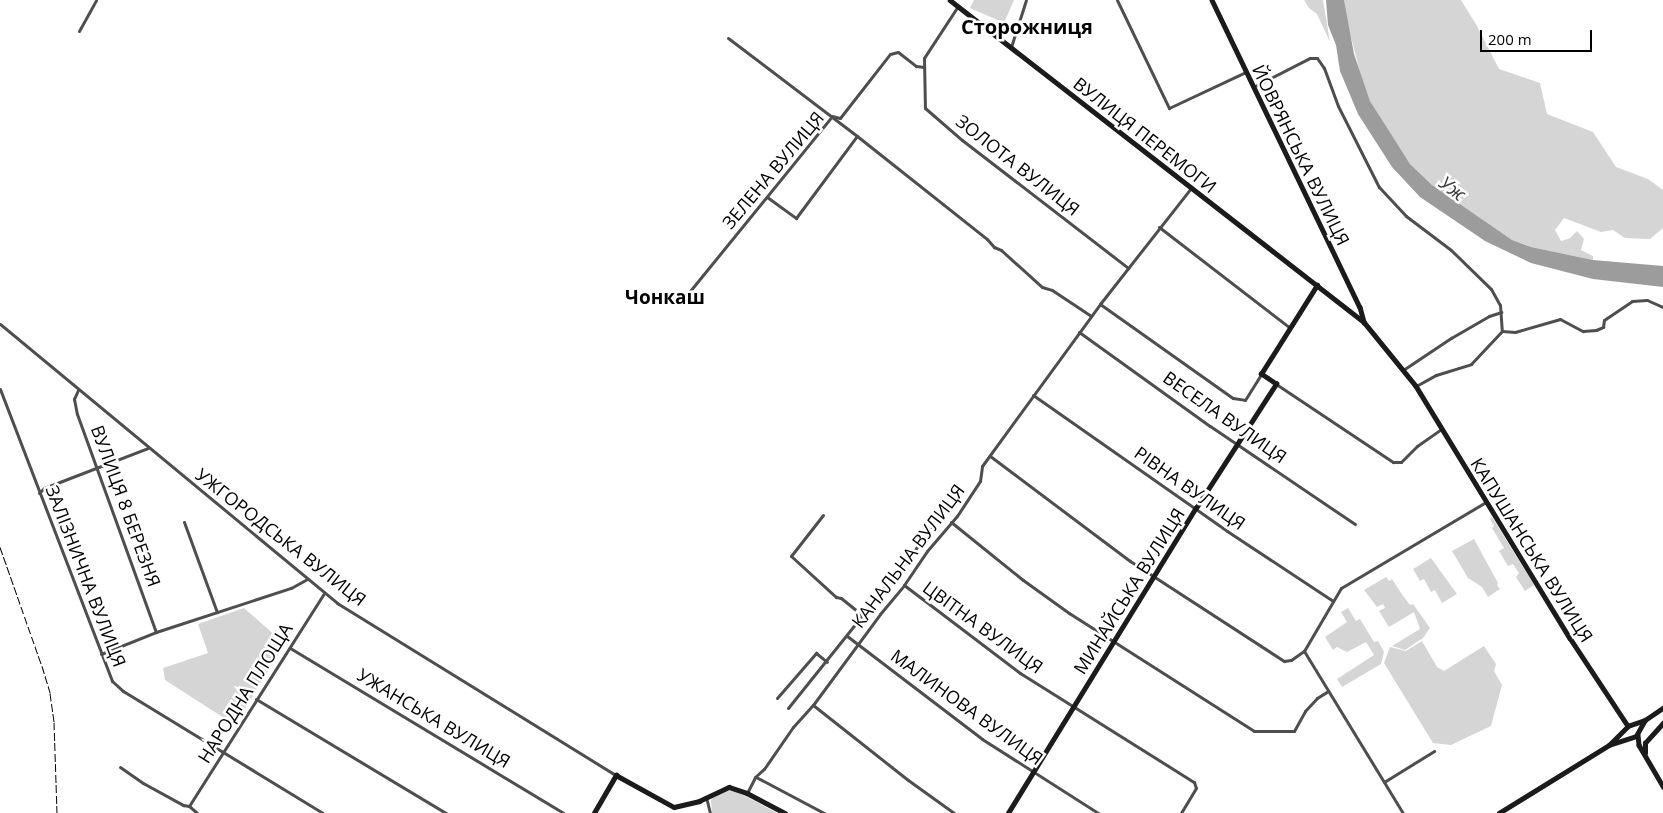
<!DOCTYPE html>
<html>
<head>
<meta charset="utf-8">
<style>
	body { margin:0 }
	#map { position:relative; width:1663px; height:813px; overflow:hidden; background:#fff; font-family:"Open Sans",sans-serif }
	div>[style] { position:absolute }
	.green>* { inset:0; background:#d5d5d5 }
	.water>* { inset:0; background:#9c9c9c }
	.street>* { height:3px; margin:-1.5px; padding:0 1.5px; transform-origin:1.5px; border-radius:1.5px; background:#4e4e4e }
	.secondary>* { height:4.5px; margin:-2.25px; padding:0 2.25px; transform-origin:2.25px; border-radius:2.25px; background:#1b1b1b }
	.rail>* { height:1px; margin-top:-0.5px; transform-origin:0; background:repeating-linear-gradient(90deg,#000 0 8px,transparent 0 10.5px) }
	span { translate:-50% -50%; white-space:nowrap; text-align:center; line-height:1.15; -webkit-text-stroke:5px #fff; paint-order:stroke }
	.street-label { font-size:18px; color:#000 }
	.water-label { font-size:19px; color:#3d3d3d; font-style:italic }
	.neighbourhood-label { font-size:19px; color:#000; font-weight:700 }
	.quarter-label { font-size:20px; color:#000; font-weight:700 }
	.scale { position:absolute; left:1480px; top:30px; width:112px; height:22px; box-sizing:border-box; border:2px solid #000; border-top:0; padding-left:6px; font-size:15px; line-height:18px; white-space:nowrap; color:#000; -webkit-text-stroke:4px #fff; paint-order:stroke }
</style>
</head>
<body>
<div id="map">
	<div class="green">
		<i style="clip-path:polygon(974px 0,1014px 0,1004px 23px,970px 8px)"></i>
		<i style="clip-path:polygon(1304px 0,1323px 0,1330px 42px,1317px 14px,1309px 8px)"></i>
		<i style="clip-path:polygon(1344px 0,1461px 0,1477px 26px,1499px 69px,1540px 83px,1547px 114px,1593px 132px,1616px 167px,1648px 179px,1663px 190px,1663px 228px,1650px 239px,1625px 238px,1613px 230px,1601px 232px,1564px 218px,1555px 230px,1561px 241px,1570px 238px,1577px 231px,1584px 239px,1581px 250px,1593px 256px,1593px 260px,1531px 247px,1512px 240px,1479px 219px,1432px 185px,1410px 164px,1390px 134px,1370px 101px,1361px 76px,1343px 6px)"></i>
		<i style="clip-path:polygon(1492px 517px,1534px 585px,1525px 591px,1516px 577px,1519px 573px,1513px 564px,1508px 566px,1499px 551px,1504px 548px,1492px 528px,1494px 526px,1490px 519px)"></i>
		<i style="clip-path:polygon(1474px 539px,1498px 583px,1497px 585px,1500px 589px,1488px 597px,1482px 587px,1468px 578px,1452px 551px)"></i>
		<i style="clip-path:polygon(1431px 558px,1457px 594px,1442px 603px,1435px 590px,1431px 592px,1424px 579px,1420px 581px,1413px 569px)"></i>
		<i style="clip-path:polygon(1386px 577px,1389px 581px,1392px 579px,1401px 593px,1410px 605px,1413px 604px,1430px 628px,1423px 638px,1405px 650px,1392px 646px,1420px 629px,1414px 612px,1389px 627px,1379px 611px,1385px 608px,1383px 604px,1377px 607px,1364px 590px)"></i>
		<i style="clip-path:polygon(244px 608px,285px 644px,235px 725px,165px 680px,163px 668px,208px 653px,198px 624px)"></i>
		<i style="clip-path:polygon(1348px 608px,1356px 621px,1360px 619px,1374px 642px,1378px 641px,1384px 652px,1381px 664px,1342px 687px,1337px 679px,1374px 655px,1366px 642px,1347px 652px,1337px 647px,1333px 650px,1325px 637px,1347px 622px,1341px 612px)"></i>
		<i style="clip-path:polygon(1422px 641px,1437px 667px,1444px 671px,1484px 646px,1496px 664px,1494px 671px,1502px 685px,1491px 726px,1451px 745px,1433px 743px,1384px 663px,1390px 647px,1406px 651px)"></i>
		<i style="clip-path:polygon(732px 789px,777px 813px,712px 813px,711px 800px,713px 798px)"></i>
	</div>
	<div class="water">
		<i style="clip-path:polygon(1326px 0,1344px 0,1354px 54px,1370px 101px,1410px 164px,1432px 185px,1512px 240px,1531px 247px,1593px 260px,1663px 266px,1663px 287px,1593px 279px,1531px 263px,1485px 241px,1420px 197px,1392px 167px,1358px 114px,1340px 71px,1336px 45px,1328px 25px)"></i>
	</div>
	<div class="street">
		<i style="left:1117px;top:0;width:120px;rotate:64.3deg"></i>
		<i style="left:1169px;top:108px;width:85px;rotate:-25.1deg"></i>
		<i style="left:958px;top:6px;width:62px;rotate:123.2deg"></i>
		<i style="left:924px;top:58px;width:50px;rotate:88.9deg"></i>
		<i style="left:925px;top:108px;width:49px;rotate:40.9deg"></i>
		<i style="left:962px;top:140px;width:210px;rotate:37.6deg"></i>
		<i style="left:79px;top:31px;width:35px;rotate:-61deg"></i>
		<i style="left:728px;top:38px;width:162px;rotate:37.2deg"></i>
		<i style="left:857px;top:136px;width:166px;rotate:38.4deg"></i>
		<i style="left:987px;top:239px;width:11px;rotate:49deg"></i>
		<i style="left:994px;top:247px;width:8px;rotate:23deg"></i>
		<i style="left:1001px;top:250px;width:55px;rotate:42.1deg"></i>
		<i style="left:1042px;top:287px;width:10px;rotate:17deg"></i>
		<i style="left:1052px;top:290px;width:47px;rotate:33.7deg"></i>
		<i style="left:1011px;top:47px;width:49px;rotate:-72.3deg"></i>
		<i style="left:1253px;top:87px;width:64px;rotate:-27deg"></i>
		<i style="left:1310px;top:58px;width:7px"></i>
		<i style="left:1317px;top:58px;width:12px;rotate:55deg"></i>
		<i style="left:1324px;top:68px;width:40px;rotate:69.8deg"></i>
		<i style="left:1338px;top:106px;width:91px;rotate:63.2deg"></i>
		<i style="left:1379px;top:187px;width:40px;rotate:47deg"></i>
		<i style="left:1406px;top:216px;width:56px;rotate:37.1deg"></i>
		<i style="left:1451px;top:250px;width:56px;rotate:44.3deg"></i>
		<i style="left:1491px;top:289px;width:18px;rotate:61deg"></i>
		<i style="left:1500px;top:305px;width:26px;rotate:86deg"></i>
		<i style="left:767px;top:197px;width:36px;rotate:36deg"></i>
		<i style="left:796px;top:218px;width:102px;rotate:-53.4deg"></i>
		<i style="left:1159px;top:227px;width:165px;rotate:37.6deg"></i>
		<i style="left:690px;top:291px;width:225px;rotate:-50.9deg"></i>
		<i style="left:832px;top:116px;width:8px;rotate:14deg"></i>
		<i style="left:840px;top:118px;width:81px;rotate:-52deg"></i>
		<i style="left:890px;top:54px;width:8px;rotate:-14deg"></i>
		<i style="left:898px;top:52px;width:23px;rotate:38deg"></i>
		<i style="left:916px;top:66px;width:8px;rotate:7deg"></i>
		<i style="left:1100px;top:304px;width:163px;rotate:35.3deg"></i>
		<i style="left:1233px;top:398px;width:12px;rotate:9deg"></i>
		<i style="left:1245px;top:400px;width:31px;rotate:-58deg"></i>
		<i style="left:0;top:324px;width:438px;rotate:39.6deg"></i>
		<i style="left:337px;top:603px;width:328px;rotate:31.7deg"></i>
		<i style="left:1079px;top:332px;width:161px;rotate:35.7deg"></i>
		<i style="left:1210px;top:426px;width:175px;rotate:34.1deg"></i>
		<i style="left:1403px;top:370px;width:58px;rotate:-33.7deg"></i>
		<i style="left:1451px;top:338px;width:44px;rotate:-30.1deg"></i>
		<i style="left:1489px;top:316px;width:13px;rotate:-18deg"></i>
		<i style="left:1276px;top:384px;width:141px;rotate:33.7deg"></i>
		<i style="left:1393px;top:462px;width:8px"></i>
		<i style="left:1401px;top:462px;width:23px;rotate:-45deg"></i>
		<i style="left:1417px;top:446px;width:29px;rotate:-35deg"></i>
		<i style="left:1416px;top:386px;width:23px;rotate:-29deg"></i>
		<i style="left:1436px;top:375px;width:37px;rotate:-17deg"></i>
		<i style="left:1471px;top:364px;width:45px;rotate:-46.8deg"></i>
		<i style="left:1502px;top:331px;width:13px;rotate:4deg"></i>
		<i style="left:1515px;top:332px;width:47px;rotate:-16.1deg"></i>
		<i style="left:1560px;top:319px;width:26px;rotate:28deg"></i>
		<i style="left:1583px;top:331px;width:13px;rotate:-4deg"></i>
		<i style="left:1596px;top:330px;width:8px;rotate:-23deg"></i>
		<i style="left:1603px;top:327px;width:7px;rotate:-82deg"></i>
		<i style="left:1604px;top:320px;width:34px;rotate:-34deg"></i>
		<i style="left:1632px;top:301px;width:15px;rotate:-4deg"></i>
		<i style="left:1647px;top:300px;width:17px;rotate:24deg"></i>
		<i style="left:0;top:389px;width:313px;rotate:69deg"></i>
		<i style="left:112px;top:681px;width:15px;rotate:42deg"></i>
		<i style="left:123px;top:691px;width:234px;rotate:31.4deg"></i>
		<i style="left:78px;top:390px;width:10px;rotate:114deg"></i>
		<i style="left:74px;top:399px;width:15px;rotate:79deg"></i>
		<i style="left:77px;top:414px;width:232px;rotate:70.1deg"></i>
		<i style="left:1033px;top:395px;width:237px;rotate:35deg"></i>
		<i style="left:1227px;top:531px;width:127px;rotate:33.4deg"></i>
		<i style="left:990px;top:456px;width:175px;rotate:36.9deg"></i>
		<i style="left:1130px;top:561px;width:184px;rotate:33deg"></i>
		<i style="left:1284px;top:661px;width:7px;rotate:-8deg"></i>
		<i style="left:1291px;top:660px;width:16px;rotate:-35deg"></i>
		<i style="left:1304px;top:651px;width:73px;rotate:-59.6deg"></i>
		<i style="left:1341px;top:588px;width:169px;rotate:-30.7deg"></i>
		<i style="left:39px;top:493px;width:7px;rotate:-45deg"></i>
		<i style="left:44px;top:488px;width:111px;rotate:-21deg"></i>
		<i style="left:823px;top:515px;width:52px;rotate:128deg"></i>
		<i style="left:791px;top:556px;width:61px;rotate:42.3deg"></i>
		<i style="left:836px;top:597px;width:5px;rotate:11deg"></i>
		<i style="left:841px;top:598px;width:27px;rotate:39deg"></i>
		<i style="left:184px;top:522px;width:96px;rotate:69.9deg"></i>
		<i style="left:951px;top:522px;width:92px;rotate:38.9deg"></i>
		<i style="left:1023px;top:580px;width:57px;rotate:35.7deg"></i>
		<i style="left:1069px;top:613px;width:219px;rotate:32.5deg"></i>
		<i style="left:1254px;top:731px;width:40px"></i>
		<i style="left:1294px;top:731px;width:23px;rotate:-61deg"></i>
		<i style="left:1305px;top:711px;width:18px;rotate:-47deg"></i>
		<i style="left:1317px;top:698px;width:13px;rotate:-32deg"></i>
		<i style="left:904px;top:585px;width:146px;rotate:37.2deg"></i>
		<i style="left:1020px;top:673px;width:205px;rotate:32.1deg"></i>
		<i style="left:1194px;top:782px;width:6px;rotate:72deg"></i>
		<i style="left:1196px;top:788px;width:29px;rotate:121deg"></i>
		<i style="left:847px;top:636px;width:170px;rotate:37.3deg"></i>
		<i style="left:982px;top:739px;width:138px;rotate:32.5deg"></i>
		<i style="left:290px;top:648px;width:319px;rotate:31.1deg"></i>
		<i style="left:1304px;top:651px;width:190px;rotate:58.6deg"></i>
		<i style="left:101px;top:654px;width:59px;rotate:-21.8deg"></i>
		<i style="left:156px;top:632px;width:142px;rotate:-18.1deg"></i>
		<i style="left:291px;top:588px;width:18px;rotate:-29deg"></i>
		<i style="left:777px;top:698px;width:60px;rotate:-49.1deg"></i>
		<i style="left:816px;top:653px;width:14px;rotate:39deg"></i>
		<i style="left:256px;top:699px;width:222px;rotate:31deg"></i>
		<i style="left:813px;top:705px;width:121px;rotate:38.3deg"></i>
		<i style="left:908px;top:780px;width:57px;rotate:35.7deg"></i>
		<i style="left:788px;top:708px;width:232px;rotate:-51.3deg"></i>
		<i style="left:120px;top:767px;width:28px;rotate:35deg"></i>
		<i style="left:143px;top:783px;width:46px;rotate:28.8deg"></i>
		<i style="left:183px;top:805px;width:6px;rotate:9deg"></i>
		<i style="left:189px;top:806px;width:11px;rotate:41deg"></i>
		<i style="left:756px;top:777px;width:77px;rotate:27.9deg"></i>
		<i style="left:1384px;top:782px;width:59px;rotate:-31.8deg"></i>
		<i style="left:747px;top:793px;width:18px;rotate:-63deg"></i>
		<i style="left:755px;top:777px;width:12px;rotate:-42deg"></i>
		<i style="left:764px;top:769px;width:51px;rotate:-55.4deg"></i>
		<i style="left:793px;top:727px;width:30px;rotate:-48deg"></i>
		<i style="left:813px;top:705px;width:113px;rotate:-53.6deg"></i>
		<i style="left:880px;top:614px;width:38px;rotate:-50deg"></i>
		<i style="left:904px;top:585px;width:41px;rotate:-55.9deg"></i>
		<i style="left:927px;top:551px;width:46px;rotate:-49.4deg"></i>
		<i style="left:957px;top:516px;width:42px;rotate:-56.7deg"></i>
		<i style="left:980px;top:481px;width:15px;rotate:-82deg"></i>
		<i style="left:982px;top:466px;width:200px;rotate:-53.9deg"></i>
		<i style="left:1100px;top:304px;width:147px;rotate:-51.9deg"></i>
		<i style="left:706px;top:797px;width:16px;rotate:76deg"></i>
		<i style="left:189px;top:806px;width:252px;rotate:-57.6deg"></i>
	</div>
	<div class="secondary">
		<i style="left:950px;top:0;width:524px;rotate:37.87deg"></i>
		<i style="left:1364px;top:322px;width:82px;rotate:50.9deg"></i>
		<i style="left:1416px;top:386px;width:295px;rotate:58.6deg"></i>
		<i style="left:1570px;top:638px;width:105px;rotate:56.6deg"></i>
		<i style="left:1212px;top:0;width:341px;rotate:64.3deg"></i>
		<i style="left:1360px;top:307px;width:16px;rotate:75deg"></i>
		<i style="left:1638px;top:735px;width:10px;rotate:84deg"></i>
		<i style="left:1639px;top:745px;width:48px;rotate:59.7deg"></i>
		<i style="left:1610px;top:744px;width:25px;rotate:-45deg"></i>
		<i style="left:1628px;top:726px;width:18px;rotate:-19deg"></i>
		<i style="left:1645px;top:720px;width:22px;rotate:-34deg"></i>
		<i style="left:1645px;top:753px;width:10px;rotate:-90deg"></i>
		<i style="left:1645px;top:743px;width:27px;rotate:-48deg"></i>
		<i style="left:594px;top:813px;width:44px;rotate:-59.9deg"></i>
		<i style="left:616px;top:775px;width:66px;rotate:28.9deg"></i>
		<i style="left:674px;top:807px;width:26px;rotate:-13deg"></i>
		<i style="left:699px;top:801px;width:33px;rotate:-25deg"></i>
		<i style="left:729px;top:787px;width:19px;rotate:18deg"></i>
		<i style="left:747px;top:793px;width:43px;rotate:27.8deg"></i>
		<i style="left:1008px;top:813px;width:358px;rotate:-58.4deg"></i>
		<i style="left:1196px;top:508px;width:148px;rotate:-57.2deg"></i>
		<i style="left:1276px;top:384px;width:18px;rotate:-146deg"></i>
		<i style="left:1261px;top:374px;width:105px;rotate:-57.8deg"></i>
		<i style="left:1499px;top:813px;width:129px;rotate:-31.7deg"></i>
		<i style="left:1609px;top:745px;width:28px;rotate:-18deg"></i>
		<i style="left:1636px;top:736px;width:18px;rotate:-61deg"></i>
	</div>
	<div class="rail">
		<i style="left:0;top:547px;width:126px;rotate:70.6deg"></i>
		<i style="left:42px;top:666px;width:28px;rotate:73deg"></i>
		<i style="left:50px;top:693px;width:29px;rotate:82deg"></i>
		<i style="left:54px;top:722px;width:91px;rotate:88.1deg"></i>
	</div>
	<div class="street-label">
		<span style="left:1145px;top:135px;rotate:38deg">ВУЛИЦЯ ПЕРЕМОГИ</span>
		<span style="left:1301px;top:155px;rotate:64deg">ЙОВРЯНСЬКА ВУЛИЦЯ</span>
		<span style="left:1018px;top:165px;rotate:38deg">ЗОЛОТА ВУЛИЦЯ</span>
		<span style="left:773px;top:170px;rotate:-50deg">ЗЕЛЕНА ВУЛИЦЯ</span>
		<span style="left:1225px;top:417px;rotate:35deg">ВЕСЕЛА ВУЛИЦЯ</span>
		<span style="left:1190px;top:488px;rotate:35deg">РІВНА ВУЛИЦЯ</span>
		<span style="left:126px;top:506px;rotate:70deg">ВУЛИЦЯ 8 БЕРЕЗНЯ</span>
		<span style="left:281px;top:537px;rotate:38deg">УЖГОРОДСЬКА ВУЛИЦЯ</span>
		<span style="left:1532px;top:550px;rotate:58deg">КАПУШАНСЬКА ВУЛИЦЯ</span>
		<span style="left:908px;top:556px;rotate:-53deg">КАНАЛЬНА ВУЛИЦЯ</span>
		<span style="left:86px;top:576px;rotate:69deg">ЗАЛІЗНИЧНА ВУЛИЦЯ</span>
		<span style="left:1129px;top:591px;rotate:-58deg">МИНАЙСЬКА ВУЛИЦЯ</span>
		<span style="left:983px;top:627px;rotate:36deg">ЦВІТНА ВУЛИЦЯ</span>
		<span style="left:245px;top:693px;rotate:-58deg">НАРОДНА ПЛОЩА</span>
		<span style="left:967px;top:707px;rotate:36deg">МАЛИНОВА ВУЛИЦЯ</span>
		<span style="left:434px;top:718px;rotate:31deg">УЖАНСЬКА ВУЛИЦЯ</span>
	</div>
	<div class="water-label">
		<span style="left:1452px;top:189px;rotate:37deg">Уж</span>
	</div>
	<div class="neighbourhood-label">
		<span style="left:665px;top:298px">Чонкаш</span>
	</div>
	<div class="quarter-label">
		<span style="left:1027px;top:26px">Сторожниця</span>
	</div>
	<div class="scale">200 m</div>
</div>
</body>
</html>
